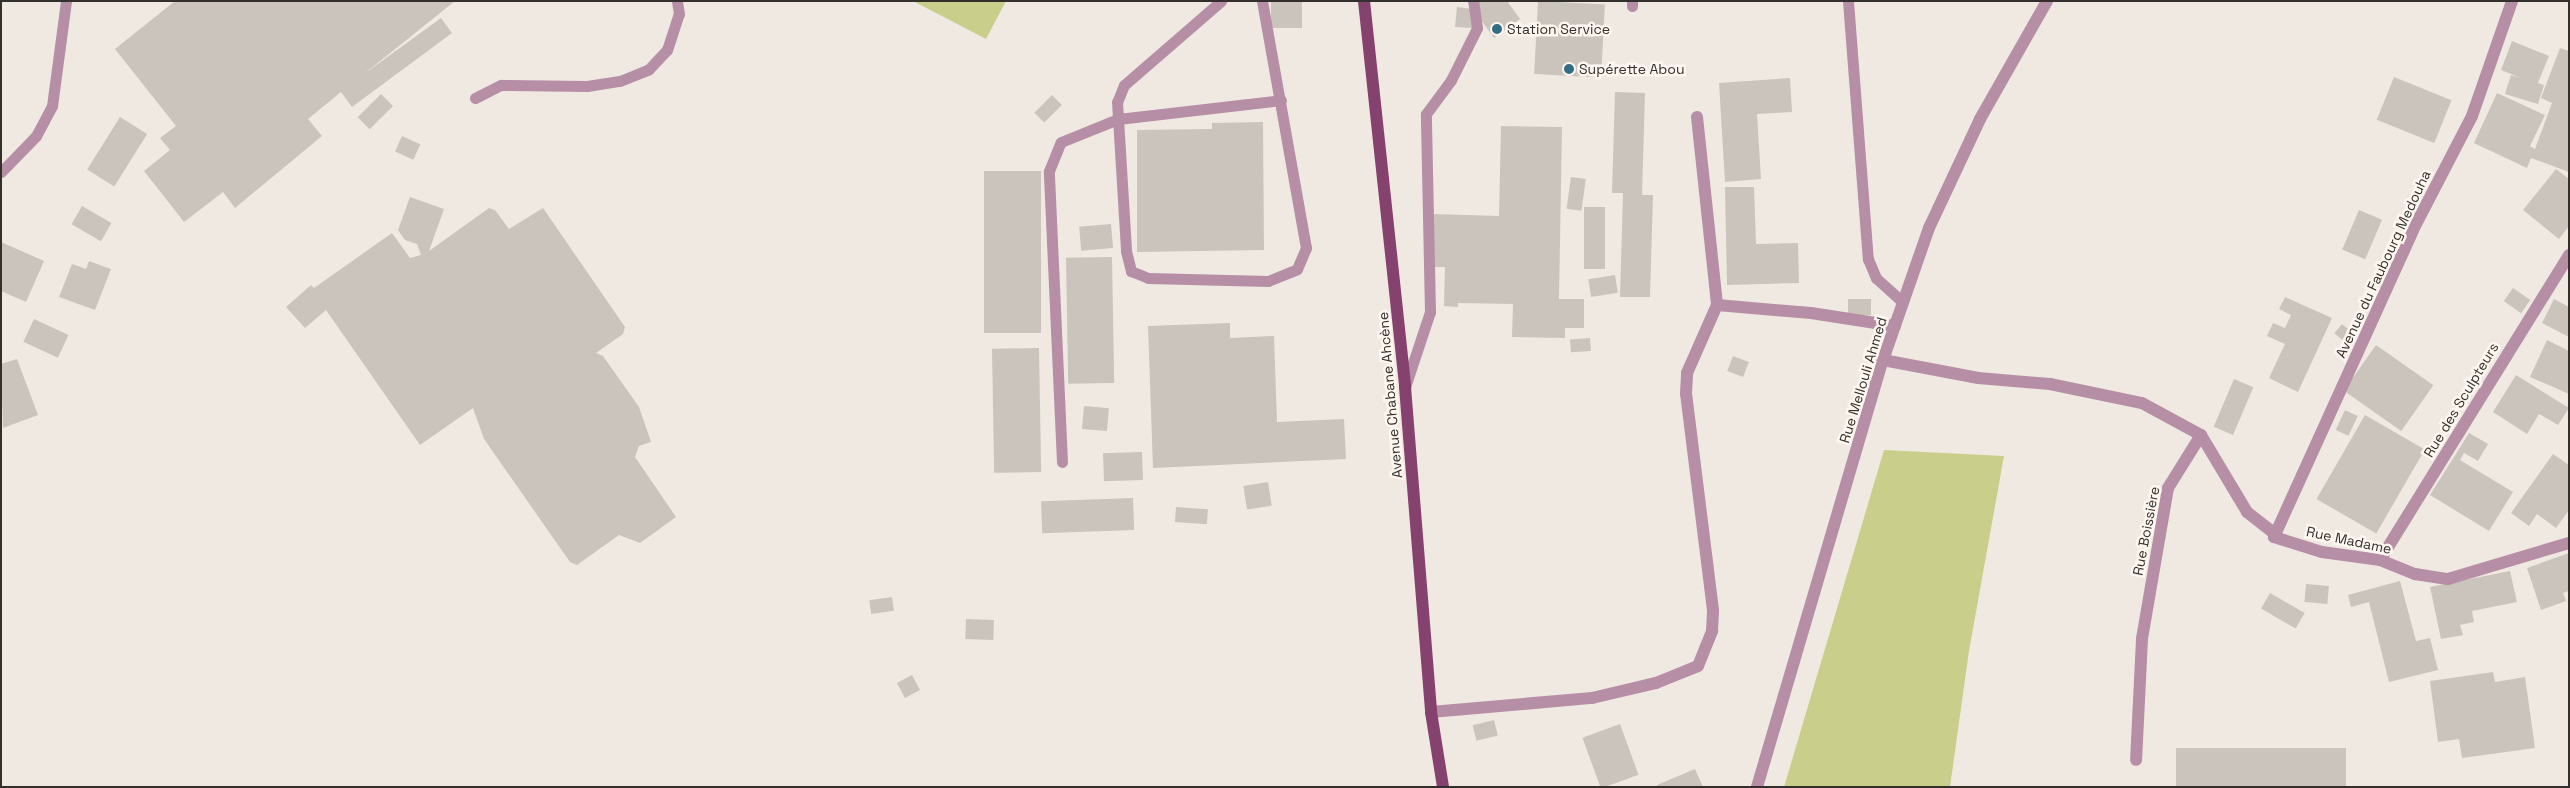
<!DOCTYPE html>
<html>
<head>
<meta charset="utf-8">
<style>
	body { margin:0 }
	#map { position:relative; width:2570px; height:788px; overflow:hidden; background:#f0e9e2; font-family:"Space Grotesk",sans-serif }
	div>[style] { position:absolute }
	.green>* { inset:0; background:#c9cf8b }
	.building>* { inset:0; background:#cac4bc; transform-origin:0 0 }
	.service>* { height:11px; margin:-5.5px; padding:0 5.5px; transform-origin:5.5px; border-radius:5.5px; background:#b68fa7 }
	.minor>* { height:12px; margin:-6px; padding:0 6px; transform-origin:6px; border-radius:6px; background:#b68fa7 }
	.tertiary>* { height:12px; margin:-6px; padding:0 6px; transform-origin:6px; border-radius:6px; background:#b68fa7 }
	.primary>* { height:12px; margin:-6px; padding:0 6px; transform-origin:6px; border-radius:6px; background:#85426e }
	.dots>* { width:14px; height:14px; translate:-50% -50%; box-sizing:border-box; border:2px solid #fef7ef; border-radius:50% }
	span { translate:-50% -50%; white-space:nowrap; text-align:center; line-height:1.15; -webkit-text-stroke:5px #fef7ef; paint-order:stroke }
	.poi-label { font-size:14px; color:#322f2c }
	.left { translate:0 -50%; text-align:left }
	.street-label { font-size:14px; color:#322f2c }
	.frame { position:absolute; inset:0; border:2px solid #322f2c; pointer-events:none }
</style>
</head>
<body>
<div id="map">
	<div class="green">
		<i style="clip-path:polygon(913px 1px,1006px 1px,986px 39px)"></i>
		<i style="clip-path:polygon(1884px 450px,2004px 456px,1969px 651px,1950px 787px,1784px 787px)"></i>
	</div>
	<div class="building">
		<i style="clip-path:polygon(175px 1px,455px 1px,364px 74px,441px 18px,452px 33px,352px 107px,341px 92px,308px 119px,322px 136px,235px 208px,223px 192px,184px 222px,144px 171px,170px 150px,160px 138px,176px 126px,115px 49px)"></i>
		<i style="left:1271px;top:1px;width:31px;height:27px"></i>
		<i style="clip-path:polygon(1467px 1px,1507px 1px,1520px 19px,1494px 38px,1474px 10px,1472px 28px,1455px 27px,1457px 7px,1473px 9px)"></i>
		<i style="left:1538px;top:1px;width:67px;height:73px;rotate:3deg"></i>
		<i style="clip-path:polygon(2512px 41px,2549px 56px,2538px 83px,2544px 85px,2538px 104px,2505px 94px,2511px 75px,2521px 78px,2501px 70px)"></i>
		<i style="clip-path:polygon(2560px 48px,2569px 51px,2569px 172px,2531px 158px,2527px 168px,2474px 143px,2497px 93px,2545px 115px,2530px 146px,2535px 149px,2552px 103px,2541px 98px)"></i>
		<i style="left:2394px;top:77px;width:62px;height:46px;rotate:22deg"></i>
		<i style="clip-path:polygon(1790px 78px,1792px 112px,1757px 114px,1761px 179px,1725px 182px,1719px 83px)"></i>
		<i style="clip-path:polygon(1615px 92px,1645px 93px,1642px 195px,1653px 195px,1650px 297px,1620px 297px,1623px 193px,1612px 193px)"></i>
		<i style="left:381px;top:94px;width:17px;height:33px;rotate:45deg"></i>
		<i style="left:1052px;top:95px;width:14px;height:25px;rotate:45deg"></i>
		<i style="left:120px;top:117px;width:32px;height:62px;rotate:32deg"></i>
		<i style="clip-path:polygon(1263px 122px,1264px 250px,1137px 252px,1137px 130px,1212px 129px,1212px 123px)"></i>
		<i style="clip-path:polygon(1501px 126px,1562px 127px,1559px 299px,1584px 299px,1584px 328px,1565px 328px,1565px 338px,1512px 337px,1513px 304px,1458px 303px,1458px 307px,1444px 306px,1445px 267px,1432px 267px,1433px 214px,1499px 216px)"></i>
		<i style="left:402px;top:136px;width:20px;height:17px;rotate:24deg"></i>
		<i style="clip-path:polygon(2556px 169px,2569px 179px,2569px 226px,2559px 239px,2523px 210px)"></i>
		<i style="left:984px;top:171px;width:57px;height:162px"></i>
		<i style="left:1571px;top:177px;width:15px;height:32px;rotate:8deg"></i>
		<i style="clip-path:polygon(1725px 187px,1754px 187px,1756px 244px,1798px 243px,1799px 283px,1727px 285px)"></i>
		<i style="clip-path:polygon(410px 197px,444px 209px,429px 251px,489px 208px,495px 210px,509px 229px,543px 208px,625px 327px,623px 334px,596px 353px,603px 356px,639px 407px,651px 442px,639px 446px,635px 457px,676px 517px,640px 543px,619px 535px,577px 565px,570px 562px,484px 439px,473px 408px,420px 445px,326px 310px,305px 328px,286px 307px,311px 285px,314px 288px,392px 233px,410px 258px,421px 255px,417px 244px,405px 240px,398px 230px)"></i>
		<i style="left:82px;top:206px;width:34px;height:21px;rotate:30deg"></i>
		<i style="left:1584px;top:207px;width:21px;height:62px"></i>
		<i style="left:2359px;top:210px;width:25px;height:43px;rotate:23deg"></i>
		<i style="left:1111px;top:224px;width:24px;height:32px;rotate:85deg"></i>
		<i style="clip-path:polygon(1px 242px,44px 261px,26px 302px,1px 291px)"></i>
		<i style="left:1112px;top:257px;width:126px;height:46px;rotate:89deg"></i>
		<i style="clip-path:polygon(89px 261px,111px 269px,95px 310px,59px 297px,72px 264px,86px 269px)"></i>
		<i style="left:1615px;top:275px;width:18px;height:27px;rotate:81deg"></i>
		<i style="left:2513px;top:288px;width:21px;height:16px;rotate:35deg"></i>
		<i style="clip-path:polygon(2285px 297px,2332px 318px,2298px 392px,2269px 378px,2285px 344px,2267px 336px,2273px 323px,2285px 328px,2291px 315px,2279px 309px)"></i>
		<i style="left:1848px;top:299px;width:23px;height:16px"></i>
		<i style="clip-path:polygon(2554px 299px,2569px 307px,2569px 337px,2542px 323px)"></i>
		<i style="left:34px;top:319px;width:38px;height:25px;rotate:25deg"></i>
		<i style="clip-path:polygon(1230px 323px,1230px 338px,1274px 336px,1277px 422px,1344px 419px,1346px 459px,1153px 468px,1148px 326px)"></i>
		<i style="left:2342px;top:324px;width:17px;height:12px;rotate:40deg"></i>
		<i style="left:1590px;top:338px;width:13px;height:20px;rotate:86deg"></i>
		<i style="clip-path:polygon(2547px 340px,2569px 351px,2569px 394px,2530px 377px)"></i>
		<i style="left:2376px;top:345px;width:70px;height:56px;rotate:35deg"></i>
		<i style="left:1039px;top:348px;width:124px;height:47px;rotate:89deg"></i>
		<i style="left:1733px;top:356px;width:17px;height:16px;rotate:21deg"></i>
		<i style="clip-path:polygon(17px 359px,38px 415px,3px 428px,1px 364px)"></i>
		<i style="clip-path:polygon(2516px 375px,2569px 408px,2558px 425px,2539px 414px,2527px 434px,2493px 412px)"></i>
		<i style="left:2234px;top:379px;width:21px;height:52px;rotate:23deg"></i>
		<i style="left:1084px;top:406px;width:25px;height:23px;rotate:5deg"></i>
		<i style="left:2345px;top:410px;width:14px;height:22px;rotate:25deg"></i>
		<i style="left:2365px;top:415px;width:69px;height:97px;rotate:30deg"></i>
		<i style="clip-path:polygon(2469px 433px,2488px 444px,2478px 461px,2464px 453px,2460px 460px,2513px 492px,2489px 531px,2430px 495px)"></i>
		<i style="left:1142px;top:452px;width:28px;height:39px;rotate:88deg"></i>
		<i style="clip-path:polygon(2553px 454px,2569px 465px,2569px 510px,2556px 528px,2537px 514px,2529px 526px,2511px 513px)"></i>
		<i style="left:1268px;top:482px;width:24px;height:25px;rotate:81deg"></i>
		<i style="left:1133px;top:498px;width:32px;height:92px;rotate:88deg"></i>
		<i style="left:1176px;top:507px;width:32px;height:15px;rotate:4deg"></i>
		<i style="clip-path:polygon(2569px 553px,2569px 591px,2563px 593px,2566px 601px,2541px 610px,2527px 568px)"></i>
		<i style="clip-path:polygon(2510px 571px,2517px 602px,2472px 611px,2474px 622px,2460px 625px,2463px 635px,2441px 639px,2430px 587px)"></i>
		<i style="clip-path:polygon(2400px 581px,2416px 641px,2430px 638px,2438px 670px,2389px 682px,2369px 602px,2351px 607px,2348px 595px)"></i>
		<i style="left:2306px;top:584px;width:23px;height:18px;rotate:5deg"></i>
		<i style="left:2270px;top:593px;width:40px;height:18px;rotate:30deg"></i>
		<i style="left:892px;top:597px;width:14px;height:23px;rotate:82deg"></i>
		<i style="left:966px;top:619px;width:28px;height:20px;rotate:2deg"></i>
		<i style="clip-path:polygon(2493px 672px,2495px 682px,2525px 677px,2535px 748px,2462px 758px,2459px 739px,2438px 742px,2430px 681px)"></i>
		<i style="left:912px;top:675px;width:17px;height:17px;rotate:62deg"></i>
		<i style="left:1494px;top:720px;width:16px;height:22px;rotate:76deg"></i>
		<i style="left:1620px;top:724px;width:54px;height:40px;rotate:70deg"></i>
		<i style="left:2176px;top:748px;width:170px;height:39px"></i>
		<i style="clip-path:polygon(1695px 769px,1703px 787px,1657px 787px,1657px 785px)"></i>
	</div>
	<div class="service">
		<i style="left:1221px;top:1px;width:128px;rotate:139.1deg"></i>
		<i style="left:1124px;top:85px;width:18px;rotate:112deg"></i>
		<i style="left:1117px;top:102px;width:149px;rotate:86.5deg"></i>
		<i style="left:1126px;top:251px;width:21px;rotate:76deg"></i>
		<i style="left:1131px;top:271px;width:18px;rotate:22deg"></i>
		<i style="left:1148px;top:278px;width:120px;rotate:1.4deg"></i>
		<i style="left:1268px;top:281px;width:31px;rotate:-22deg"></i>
		<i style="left:1297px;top:269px;width:23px;rotate:-67deg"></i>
		<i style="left:1306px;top:248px;width:251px;rotate:-100.1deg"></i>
		<i style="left:1632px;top:1px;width:5px;rotate:90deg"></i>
		<i style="left:1848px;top:1px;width:259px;rotate:85.6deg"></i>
		<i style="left:1868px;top:259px;width:21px;rotate:67deg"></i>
		<i style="left:1876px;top:278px;width:36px;rotate:42deg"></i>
		<i style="left:475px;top:98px;width:29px;rotate:-27deg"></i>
		<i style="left:501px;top:85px;width:86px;rotate:0.7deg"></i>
		<i style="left:587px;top:86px;width:33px;rotate:-9deg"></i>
		<i style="left:620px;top:81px;width:31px;rotate:-22deg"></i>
		<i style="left:649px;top:69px;width:26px;rotate:-47deg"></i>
		<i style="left:667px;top:50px;width:38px;rotate:-72deg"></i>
		<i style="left:679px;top:14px;width:13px;rotate:-99deg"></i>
		<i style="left:1px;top:172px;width:50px;rotate:-45.8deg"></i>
		<i style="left:36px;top:136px;width:34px;rotate:-62deg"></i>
		<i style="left:52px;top:106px;width:106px;rotate:-82.4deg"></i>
		<i style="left:1405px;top:387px;width:79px;rotate:-71.6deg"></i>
		<i style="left:1430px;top:312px;width:198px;rotate:-91.2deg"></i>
		<i style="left:1426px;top:114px;width:42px;rotate:-53.7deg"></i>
		<i style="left:1451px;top:80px;width:58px;rotate:-63.4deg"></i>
		<i style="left:1477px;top:28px;width:27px;rotate:-98deg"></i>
		<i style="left:1062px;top:462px;width:291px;rotate:-92.6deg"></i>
		<i style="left:1049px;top:171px;width:31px;rotate:-68deg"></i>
		<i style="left:1061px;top:142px;width:61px;rotate:-22deg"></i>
		<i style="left:1118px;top:119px;width:164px;rotate:-6.6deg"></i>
	</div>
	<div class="minor">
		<i style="left:1697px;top:117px;width:189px;rotate:83.9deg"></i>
		<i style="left:1883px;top:360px;width:97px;rotate:10.7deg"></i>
		<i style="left:1978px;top:378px;width:72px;rotate:4.8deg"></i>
		<i style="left:2050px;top:384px;width:94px;rotate:11.7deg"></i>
		<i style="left:2142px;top:403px;width:67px;rotate:28.5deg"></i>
		<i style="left:2201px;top:435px;width:62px;rotate:121.9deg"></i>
		<i style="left:2168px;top:488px;width:153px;rotate:99.8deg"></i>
		<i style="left:2142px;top:639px;width:121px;rotate:92.8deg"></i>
		<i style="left:2201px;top:435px;width:90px;rotate:59.1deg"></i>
		<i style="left:2247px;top:512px;width:34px;rotate:38deg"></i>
		<i style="left:2274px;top:533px;width:4px;rotate:90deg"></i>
		<i style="left:2274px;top:537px;width:50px;rotate:17.4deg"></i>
		<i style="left:2322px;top:552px;width:59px;rotate:7.9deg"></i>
		<i style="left:2380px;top:560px;width:38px;rotate:22deg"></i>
		<i style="left:2415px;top:574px;width:33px;rotate:9deg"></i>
		<i style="left:2448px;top:579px;width:126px;rotate:-16.6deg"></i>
		<i style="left:2274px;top:537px;width:337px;rotate:-65.6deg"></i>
		<i style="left:2413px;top:230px;width:128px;rotate:-62.6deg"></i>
		<i style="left:2472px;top:116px;width:122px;rotate:-70.8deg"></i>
		<i style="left:2380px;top:560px;width:359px;rotate:-58.2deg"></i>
		<i style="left:1431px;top:712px;width:162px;rotate:-5deg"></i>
		<i style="left:1592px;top:698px;width:66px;rotate:-13.2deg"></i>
		<i style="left:1656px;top:683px;width:45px;rotate:-22deg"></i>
		<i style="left:1698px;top:666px;width:38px;rotate:-68deg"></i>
		<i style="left:1712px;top:631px;width:21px;rotate:-87deg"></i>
		<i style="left:1713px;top:610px;width:218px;rotate:-97.1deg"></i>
		<i style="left:1686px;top:394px;width:21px;rotate:-87deg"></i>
		<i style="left:1687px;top:373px;width:74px;rotate:-66.2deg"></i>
		<i style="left:1717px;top:305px;width:94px;rotate:4.9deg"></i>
		<i style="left:1811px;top:313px;width:85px;rotate:8.8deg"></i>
	</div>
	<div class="tertiary">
		<i style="left:1757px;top:787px;width:445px;rotate:-73.6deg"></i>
		<i style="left:1883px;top:360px;width:140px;rotate:-70.8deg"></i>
		<i style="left:1929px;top:228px;width:120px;rotate:-64.9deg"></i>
		<i style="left:1980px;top:119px;width:136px;rotate:-60.4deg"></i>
	</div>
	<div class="primary">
		<i style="left:1364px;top:1px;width:388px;rotate:83.9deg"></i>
		<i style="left:1405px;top:387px;width:326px;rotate:85.4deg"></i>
		<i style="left:1431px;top:712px;width:76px;rotate:80.9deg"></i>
	</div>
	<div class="dots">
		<i style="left:1497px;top:29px;background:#316d84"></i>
		<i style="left:1569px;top:69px;background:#316d84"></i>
	</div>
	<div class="poi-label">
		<span class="left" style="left:1507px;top:29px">Station Service</span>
		<span class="left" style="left:1579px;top:69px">Supérette Abou</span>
	</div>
	<div class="street-label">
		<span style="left:2383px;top:264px;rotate:-65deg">Avenue du Faubourg Medouha</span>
		<span style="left:1863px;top:380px;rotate:-73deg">Rue Mellouli Ahmed</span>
		<span style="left:1390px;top:395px;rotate:-95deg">Avenue Chabane Ahcène</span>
		<span style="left:2461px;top:400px;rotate:-59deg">Rue des Sculpteurs</span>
		<span style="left:2146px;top:531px;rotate:-79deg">Rue Boissière</span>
		<span style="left:2349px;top:540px;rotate:12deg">Rue Madame</span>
	</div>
	<div class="frame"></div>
</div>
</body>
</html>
